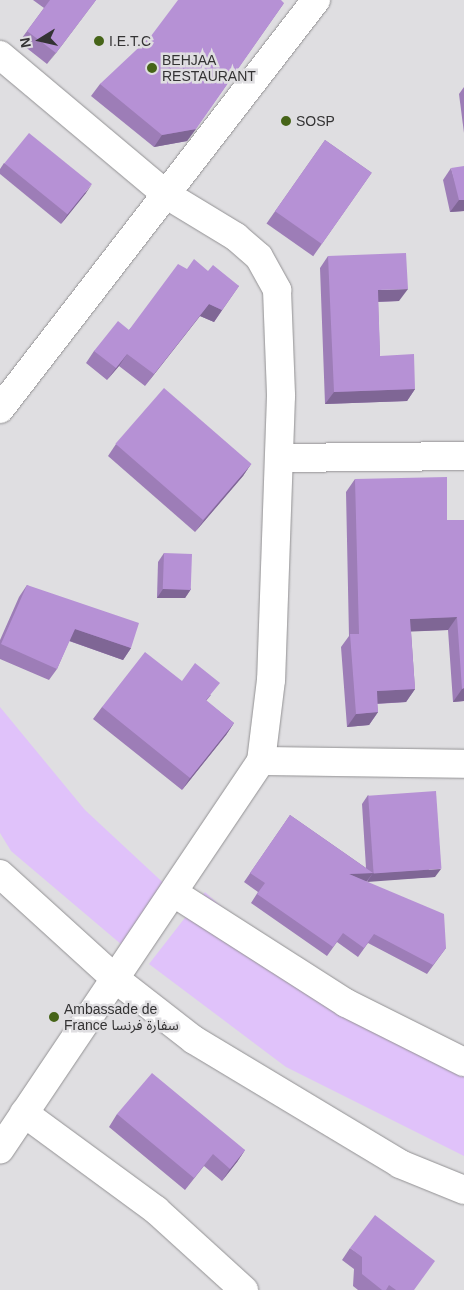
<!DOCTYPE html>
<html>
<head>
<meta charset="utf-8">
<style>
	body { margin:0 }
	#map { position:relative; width:464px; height:1290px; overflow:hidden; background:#dfdee1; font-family:Arial,"Noto Sans Arabic",sans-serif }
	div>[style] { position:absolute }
	.green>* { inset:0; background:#e0c2fa }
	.roads { filter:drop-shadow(0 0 1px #929193) drop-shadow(0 0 1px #929193) }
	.minor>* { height:28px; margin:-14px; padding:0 14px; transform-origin:14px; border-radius:14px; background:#fff }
	.wall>* { inset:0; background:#9d7db7; transform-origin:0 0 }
	.shaded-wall>* { inset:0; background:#7f6695 }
	.building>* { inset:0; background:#b691d5; transform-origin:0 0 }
	.dots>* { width:14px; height:14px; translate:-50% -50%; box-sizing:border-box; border:2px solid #dfdee1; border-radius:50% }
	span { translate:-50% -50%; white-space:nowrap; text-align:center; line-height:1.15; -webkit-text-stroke:5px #dfdee1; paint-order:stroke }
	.poi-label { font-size:14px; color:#343334 }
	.left { translate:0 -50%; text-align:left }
	.north { position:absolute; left:15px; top:15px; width:50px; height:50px; -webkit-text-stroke:4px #dfdee1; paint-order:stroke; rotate:260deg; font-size:14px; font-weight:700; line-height:20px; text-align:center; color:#343334 }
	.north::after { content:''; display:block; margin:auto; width:18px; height:22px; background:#343334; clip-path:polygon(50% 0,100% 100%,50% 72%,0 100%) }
</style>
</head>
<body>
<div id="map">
	<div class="green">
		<i style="clip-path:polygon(0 707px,85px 810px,171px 890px,122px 945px,11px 851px,0 833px)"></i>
		<i style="clip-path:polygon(205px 892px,275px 954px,464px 1073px,464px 1156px,286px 1067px,149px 964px)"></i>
	</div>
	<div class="roads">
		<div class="minor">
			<i style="left:0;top:55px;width:218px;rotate:40deg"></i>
			<i style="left:167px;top:195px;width:81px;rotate:31.3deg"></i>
			<i style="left:236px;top:237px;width:30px;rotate:41deg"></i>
			<i style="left:259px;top:257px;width:38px;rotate:61deg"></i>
			<i style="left:277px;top:290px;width:106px;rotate:87.8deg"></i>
			<i style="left:281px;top:396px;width:284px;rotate:92deg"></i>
			<i style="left:271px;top:680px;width:82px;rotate:97deg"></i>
			<i style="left:261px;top:761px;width:468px;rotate:123.9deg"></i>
			<i style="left:0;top:409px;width:517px;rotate:-52.31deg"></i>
			<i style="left:279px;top:458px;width:185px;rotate:-0.6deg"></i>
			<i style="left:261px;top:761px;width:203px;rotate:0.8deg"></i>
			<i style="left:0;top:874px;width:153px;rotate:42.3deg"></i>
			<i style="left:113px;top:977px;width:103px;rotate:37.9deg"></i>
			<i style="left:194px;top:1040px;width:240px;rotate:31deg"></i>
			<i style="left:400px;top:1164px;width:69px;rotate:22.1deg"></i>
			<i style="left:174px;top:893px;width:204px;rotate:32.6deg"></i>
			<i style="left:346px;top:1003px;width:132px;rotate:26.6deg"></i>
			<i style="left:24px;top:1113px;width:164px;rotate:36.3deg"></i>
			<i style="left:156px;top:1210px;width:119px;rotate:42.3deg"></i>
		</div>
	</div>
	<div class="wall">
		<i style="clip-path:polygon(33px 0,96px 0,47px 64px,19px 42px,44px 8px)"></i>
		<i style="clip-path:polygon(284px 3px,187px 141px,154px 147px,91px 96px,100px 84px)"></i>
		<i style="clip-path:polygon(464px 87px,464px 133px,459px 94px)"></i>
		<i style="left:325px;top:140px;width:57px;height:102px;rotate:35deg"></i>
		<i style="clip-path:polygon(4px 163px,86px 193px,61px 224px,0 174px,0 169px)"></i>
		<i style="clip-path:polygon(451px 168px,464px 211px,450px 212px,443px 180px)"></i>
		<i style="clip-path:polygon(328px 256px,399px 301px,378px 302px,380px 356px,415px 389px,407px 401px,325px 404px,320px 268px)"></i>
		<i style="clip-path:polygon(187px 269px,208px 271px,239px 286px,214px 322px,200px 316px,145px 386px,119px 366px,107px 380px,86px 363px,94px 351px,129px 330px)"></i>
		<i style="clip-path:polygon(116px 444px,251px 464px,243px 476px,195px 532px,108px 456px)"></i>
		<i style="clip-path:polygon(355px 479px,447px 520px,464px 520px,464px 701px,453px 702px,448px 630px,411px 631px,415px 689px,406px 702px,377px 704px,378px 712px,369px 725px,347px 727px,341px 647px,349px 636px,346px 492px)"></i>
		<i style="clip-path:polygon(164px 553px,191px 589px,185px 598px,157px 598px,158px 562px)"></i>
		<i style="clip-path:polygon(27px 585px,131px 648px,123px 660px,69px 641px,57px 669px,49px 680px,0 659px,0 640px,19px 597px)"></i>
		<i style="clip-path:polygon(182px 681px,211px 695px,206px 701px,234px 723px,226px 735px,182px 790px,93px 719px,102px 707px)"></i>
		<i style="clip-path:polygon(368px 795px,435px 877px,366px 881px,446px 948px,427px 974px,368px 943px,358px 957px,337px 942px,327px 956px,251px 903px,258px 892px,244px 882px,290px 815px,366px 868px,362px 804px)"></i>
		<i style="clip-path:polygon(117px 1114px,245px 1150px,237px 1162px,222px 1181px,204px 1166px,185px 1190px,109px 1127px)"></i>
		<i style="clip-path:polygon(350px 1248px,414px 1290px,358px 1290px,353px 1286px,354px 1269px,342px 1260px)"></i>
	</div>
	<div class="shaded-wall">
		<i style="clip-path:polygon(96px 0,47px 64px,56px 53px)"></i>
		<i style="clip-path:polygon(196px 129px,187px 141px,154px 147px,162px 135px)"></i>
		<i style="clip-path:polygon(92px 184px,86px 193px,61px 224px,67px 215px)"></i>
		<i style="clip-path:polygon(459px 200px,464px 200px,464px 211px,450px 212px)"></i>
		<i style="clip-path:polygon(408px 289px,399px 301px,369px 302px,378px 290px)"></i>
		<i style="clip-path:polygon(209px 304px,222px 310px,214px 322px,200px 316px,145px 386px,154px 374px)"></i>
		<i style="clip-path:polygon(127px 354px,119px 366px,107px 380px,116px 368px)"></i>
		<i style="clip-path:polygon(415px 389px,407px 401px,325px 404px,334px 392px)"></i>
		<i style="clip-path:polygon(251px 464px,243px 476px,195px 532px,204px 520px)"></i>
		<i style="clip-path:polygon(163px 589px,191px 589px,185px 598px,157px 598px)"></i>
		<i style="clip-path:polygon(457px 617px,448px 630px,401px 632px,410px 619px)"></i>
		<i style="clip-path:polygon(75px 629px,131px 648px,123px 660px,67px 640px)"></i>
		<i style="clip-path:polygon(464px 688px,464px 701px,453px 702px,462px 689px)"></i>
		<i style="clip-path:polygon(415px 689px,406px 702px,368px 704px,377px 691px)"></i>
		<i style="clip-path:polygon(378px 712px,369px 725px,347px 727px,356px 714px)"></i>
		<i style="clip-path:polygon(234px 723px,226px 735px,182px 790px,190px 778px)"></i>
		<i style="clip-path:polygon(441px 869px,435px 877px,367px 882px,373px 873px)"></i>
		<i style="clip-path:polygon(373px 873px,366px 882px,349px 874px)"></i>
		<i style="clip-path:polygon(245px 1150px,237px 1162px,222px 1181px,230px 1169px)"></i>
	</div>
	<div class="building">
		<i style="clip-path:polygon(50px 0,96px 0,56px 53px,27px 31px)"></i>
		<i style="clip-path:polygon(178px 0,281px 0,284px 3px,196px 129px,162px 135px,100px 84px,151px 36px)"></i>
		<i style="left:29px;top:133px;width:81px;height:39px;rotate:39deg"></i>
		<i style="left:325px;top:140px;width:57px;height:87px;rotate:35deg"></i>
		<i style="clip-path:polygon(464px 166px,464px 200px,459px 200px,451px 168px)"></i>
		<i style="clip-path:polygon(406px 253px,408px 289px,378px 290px,380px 356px,414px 354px,415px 389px,334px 392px,328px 256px)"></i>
		<i style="clip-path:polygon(194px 259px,208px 271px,213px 265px,239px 286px,222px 310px,209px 304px,154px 374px,127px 354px,116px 368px,94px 351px,118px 321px,129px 330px,178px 264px,187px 269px)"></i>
		<i style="left:164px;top:388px;width:116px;height:74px;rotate:41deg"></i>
		<i style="clip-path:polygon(447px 477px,447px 520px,464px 520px,464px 688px,462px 689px,457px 617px,410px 619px,415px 689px,377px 691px,378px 712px,356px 714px,350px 634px,359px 634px,355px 479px)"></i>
		<i style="left:164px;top:553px;width:28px;height:36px;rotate:2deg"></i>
		<i style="clip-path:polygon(27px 585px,139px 623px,131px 648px,75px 629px,57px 669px,1px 644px)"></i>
		<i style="clip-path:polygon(145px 652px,182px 681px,195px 663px,220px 683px,206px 700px,234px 723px,190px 778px,102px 707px)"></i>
		<i style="left:436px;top:791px;width:78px;height:68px;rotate:86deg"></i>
		<i style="clip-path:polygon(290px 815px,373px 873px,349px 874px,444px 914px,446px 948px,433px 965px,374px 934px,364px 948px,343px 933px,333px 947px,257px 894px,265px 883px,250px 873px)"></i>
		<i style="clip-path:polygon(152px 1073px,245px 1150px,230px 1169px,213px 1154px,194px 1178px,117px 1114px)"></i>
		<i style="clip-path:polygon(375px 1215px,435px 1261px,414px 1290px,396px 1290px,389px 1285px,386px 1290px,382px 1290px,362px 1274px,362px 1257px,350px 1248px)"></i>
	</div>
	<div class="dots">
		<i style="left:99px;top:41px;background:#466418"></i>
		<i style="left:152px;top:68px;background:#466418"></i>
		<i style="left:286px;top:121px;background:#466418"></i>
		<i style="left:54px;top:1017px;background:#466418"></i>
	</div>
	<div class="poi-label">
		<span class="left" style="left:109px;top:41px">I.E.T.C</span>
		<span class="left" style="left:162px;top:68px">BEHJAA<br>RESTAURANT</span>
		<span class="left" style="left:296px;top:121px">SOSP</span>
		<span class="left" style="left:64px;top:1017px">Ambassade de<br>France سفارة فرنسا</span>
	</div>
	<div class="north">N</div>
</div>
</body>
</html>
